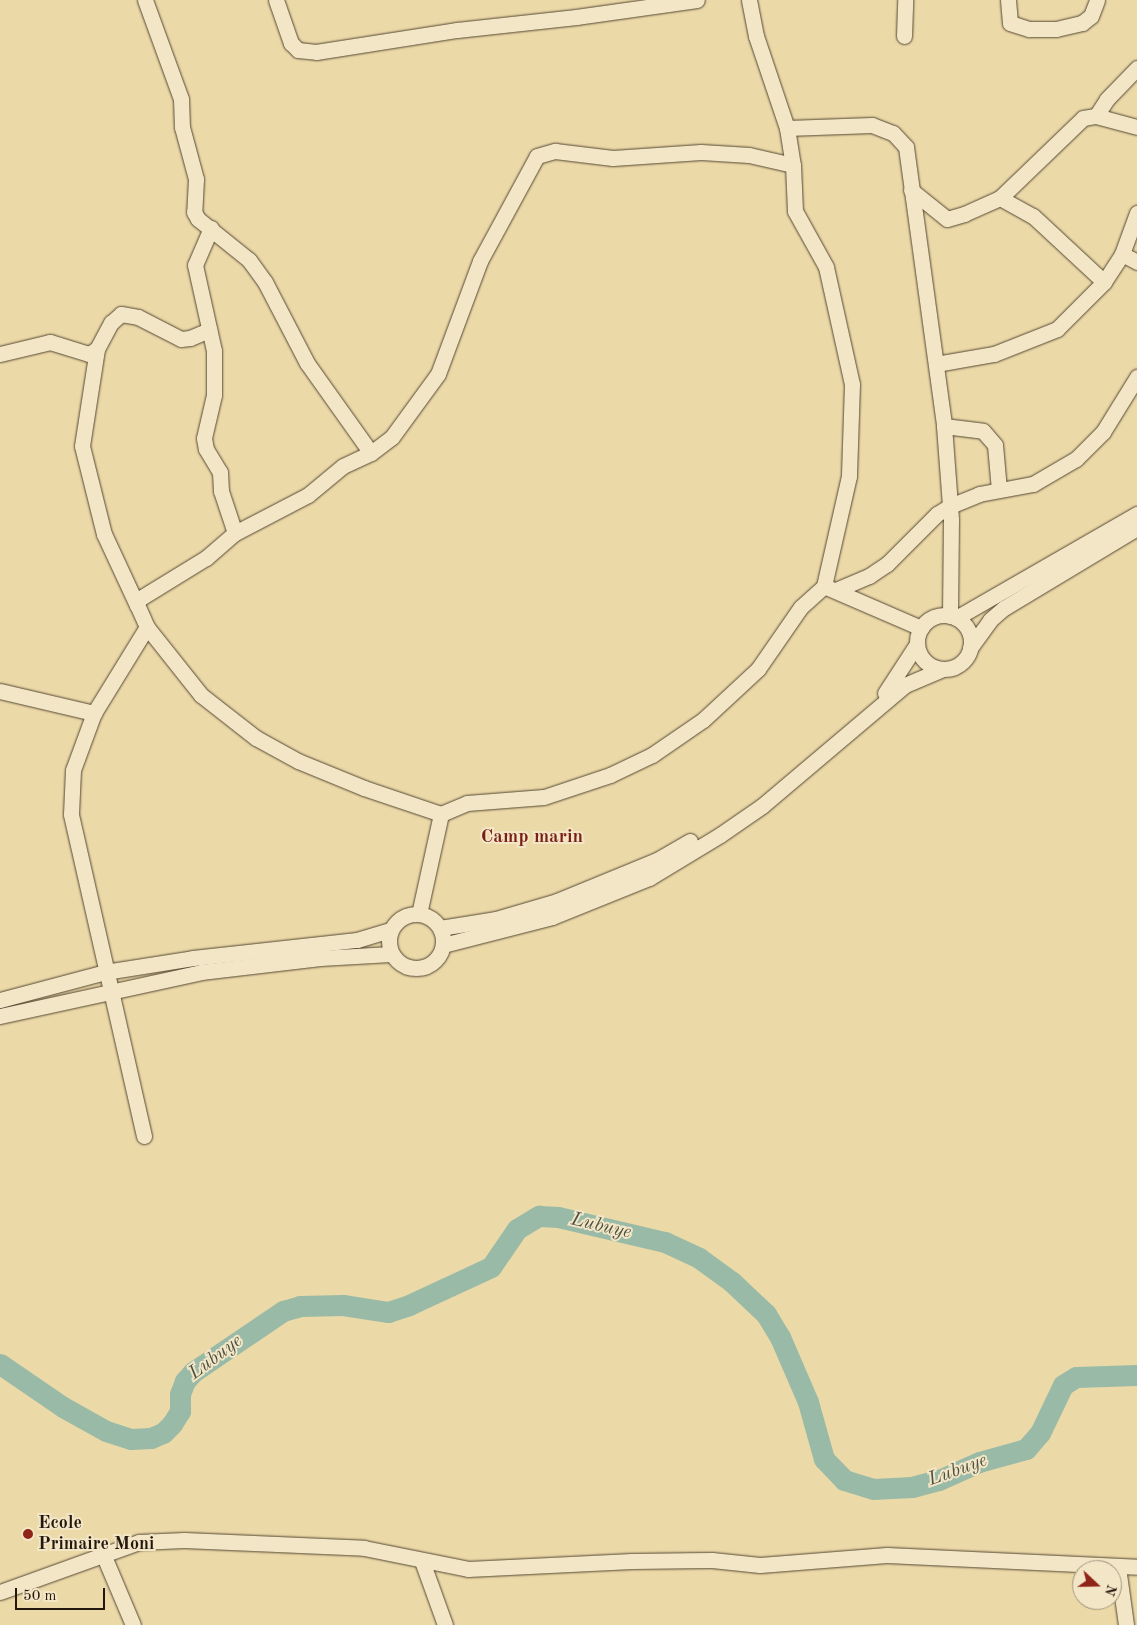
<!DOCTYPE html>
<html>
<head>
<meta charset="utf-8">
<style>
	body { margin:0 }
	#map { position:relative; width:1137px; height:1625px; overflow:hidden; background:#ecd9a8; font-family:"Old Standard TT",serif }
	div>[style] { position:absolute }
	.river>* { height:21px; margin:-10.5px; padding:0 10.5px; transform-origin:10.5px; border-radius:10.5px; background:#99baa7 }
	.roads { filter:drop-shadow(0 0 1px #544833) drop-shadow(0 0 1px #544833) }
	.minor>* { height:15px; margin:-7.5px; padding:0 7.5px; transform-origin:7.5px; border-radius:7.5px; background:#f3e6c6 }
	.minor>.ring { margin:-7.5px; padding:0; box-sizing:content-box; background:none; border:15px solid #f3e6c6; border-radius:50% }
	.dots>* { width:14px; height:14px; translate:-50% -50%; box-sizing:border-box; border:2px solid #f3e6c6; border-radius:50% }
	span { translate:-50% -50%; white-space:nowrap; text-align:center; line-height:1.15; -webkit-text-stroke:4px #f3e6c6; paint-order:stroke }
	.poi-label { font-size:18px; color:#22170c; font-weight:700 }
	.left { translate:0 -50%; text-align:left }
	.neighbourhood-label { font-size:19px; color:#7a1f14; font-weight:700 }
	.water-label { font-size:19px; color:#4c5042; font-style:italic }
	.north { position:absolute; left:1072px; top:1560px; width:50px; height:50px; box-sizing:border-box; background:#f3e6c6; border:1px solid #9f937c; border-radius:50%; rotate:111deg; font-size:14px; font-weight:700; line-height:20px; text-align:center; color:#22170c }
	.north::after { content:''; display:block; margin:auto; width:18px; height:22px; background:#8f2418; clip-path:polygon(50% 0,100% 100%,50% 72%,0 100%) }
	.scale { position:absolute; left:15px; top:1588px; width:90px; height:22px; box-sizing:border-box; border:2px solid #22170c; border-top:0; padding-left:6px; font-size:15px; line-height:18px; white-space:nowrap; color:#22170c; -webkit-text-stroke:4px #f3e6c6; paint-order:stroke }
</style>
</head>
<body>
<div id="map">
	<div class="river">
		<i style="left:0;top:1364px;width:76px;rotate:34.3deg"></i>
		<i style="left:63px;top:1407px;width:49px;rotate:29.2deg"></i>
		<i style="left:106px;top:1431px;width:26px;rotate:18deg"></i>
		<i style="left:131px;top:1439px;width:20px;rotate:-3deg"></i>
		<i style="left:151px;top:1438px;width:13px;rotate:-23deg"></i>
		<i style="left:163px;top:1433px;width:13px;rotate:-45deg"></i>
		<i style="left:172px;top:1424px;width:15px;rotate:-58deg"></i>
		<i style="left:180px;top:1411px;width:17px;rotate:-90deg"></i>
		<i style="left:180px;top:1394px;width:14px;rotate:-69deg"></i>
		<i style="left:185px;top:1381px;width:12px;rotate:-48deg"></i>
		<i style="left:193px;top:1372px;width:109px;rotate:-34.1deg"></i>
		<i style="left:283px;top:1311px;width:18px;rotate:-16deg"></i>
		<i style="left:300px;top:1306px;width:43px;rotate:-1.3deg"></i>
		<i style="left:343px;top:1305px;width:46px;rotate:8.8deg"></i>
		<i style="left:388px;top:1312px;width:22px;rotate:-18deg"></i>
		<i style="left:409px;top:1305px;width:90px;rotate:-24.9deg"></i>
		<i style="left:491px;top:1267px;width:46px;rotate:-55.6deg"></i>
		<i style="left:517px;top:1229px;width:26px;rotate:-31deg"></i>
		<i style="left:539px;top:1216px;width:19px;rotate:3deg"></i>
		<i style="left:558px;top:1217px;width:110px;rotate:13.2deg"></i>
		<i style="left:665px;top:1242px;width:38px;rotate:25deg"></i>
		<i style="left:699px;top:1258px;width:41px;rotate:36deg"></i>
		<i style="left:732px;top:1282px;width:47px;rotate:43.3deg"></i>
		<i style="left:766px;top:1314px;width:27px;rotate:59deg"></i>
		<i style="left:780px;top:1337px;width:71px;rotate:66.7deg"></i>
		<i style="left:808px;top:1402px;width:59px;rotate:74.3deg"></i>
		<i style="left:824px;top:1459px;width:29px;rotate:46deg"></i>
		<i style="left:844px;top:1480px;width:30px;rotate:17deg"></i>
		<i style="left:873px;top:1489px;width:39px;rotate:-3deg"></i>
		<i style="left:912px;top:1487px;width:28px;rotate:-15deg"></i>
		<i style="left:939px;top:1480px;width:44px;rotate:-24.2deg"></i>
		<i style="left:979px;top:1462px;width:49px;rotate:-15.5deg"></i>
		<i style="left:1026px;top:1449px;width:21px;rotate:-49deg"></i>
		<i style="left:1040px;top:1433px;width:53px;rotate:-64.4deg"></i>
		<i style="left:1063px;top:1385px;width:15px;rotate:-32deg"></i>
		<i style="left:1076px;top:1377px;width:61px;rotate:-1.9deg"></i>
	</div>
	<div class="roads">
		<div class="minor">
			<i style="left:145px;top:0;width:105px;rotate:70deg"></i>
			<i style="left:181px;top:99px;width:28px;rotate:88deg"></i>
			<i style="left:182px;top:127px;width:54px;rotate:74.9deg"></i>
			<i style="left:196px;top:179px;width:33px;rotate:93deg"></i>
			<i style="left:194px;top:212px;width:8px;rotate:60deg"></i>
			<i style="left:198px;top:219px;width:65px;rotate:38.8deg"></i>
			<i style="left:249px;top:260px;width:27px;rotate:54deg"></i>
			<i style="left:265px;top:282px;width:91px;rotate:62.6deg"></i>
			<i style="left:307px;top:363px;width:110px;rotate:54.6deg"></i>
			<i style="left:276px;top:0;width:46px;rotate:70.8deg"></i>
			<i style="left:291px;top:43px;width:10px;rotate:45deg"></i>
			<i style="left:298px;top:50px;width:18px;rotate:6deg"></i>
			<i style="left:316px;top:52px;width:143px;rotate:-8.9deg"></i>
			<i style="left:457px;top:30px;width:120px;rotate:-6.2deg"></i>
			<i style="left:576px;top:17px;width:122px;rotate:-8deg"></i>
			<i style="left:749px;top:0;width:37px;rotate:79deg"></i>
			<i style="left:756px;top:36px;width:97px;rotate:71.4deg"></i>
			<i style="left:787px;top:128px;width:37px;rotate:81deg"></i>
			<i style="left:793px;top:165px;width:46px;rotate:87.5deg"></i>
			<i style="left:795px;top:211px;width:64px;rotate:61deg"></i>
			<i style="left:826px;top:267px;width:120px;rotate:77.5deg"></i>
			<i style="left:852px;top:384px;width:92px;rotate:91.9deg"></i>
			<i style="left:849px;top:476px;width:113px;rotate:102.8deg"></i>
			<i style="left:1008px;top:0;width:23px;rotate:85deg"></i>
			<i style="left:1010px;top:23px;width:20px;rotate:18deg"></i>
			<i style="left:1029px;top:29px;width:27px"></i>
			<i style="left:1056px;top:29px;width:27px;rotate:-13deg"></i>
			<i style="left:1082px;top:23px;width:11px;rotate:-38deg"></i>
			<i style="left:1091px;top:16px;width:17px;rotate:-69deg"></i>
			<i style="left:904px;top:36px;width:36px;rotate:-88deg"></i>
			<i style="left:1096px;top:116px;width:20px;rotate:-57deg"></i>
			<i style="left:1107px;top:99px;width:43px;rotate:-45.9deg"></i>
			<i style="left:787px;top:128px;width:85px;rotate:-2deg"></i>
			<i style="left:872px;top:125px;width:22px;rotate:21deg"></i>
			<i style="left:893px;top:133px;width:19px;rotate:47deg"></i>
			<i style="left:906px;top:147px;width:282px;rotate:82.2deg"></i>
			<i style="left:944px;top:426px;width:94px;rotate:85.7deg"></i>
			<i style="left:951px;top:520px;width:96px;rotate:90.6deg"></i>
			<i style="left:911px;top:190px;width:46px;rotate:38.9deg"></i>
			<i style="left:947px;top:219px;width:18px;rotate:-16deg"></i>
			<i style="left:964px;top:214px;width:39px;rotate:-24deg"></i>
			<i style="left:1000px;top:198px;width:115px;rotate:-43.9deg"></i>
			<i style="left:1083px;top:118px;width:13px;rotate:-9deg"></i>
			<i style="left:1096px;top:116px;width:42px;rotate:15deg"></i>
			<i style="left:1000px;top:198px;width:38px;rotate:29deg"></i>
			<i style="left:1033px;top:216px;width:97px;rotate:42.9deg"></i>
			<i style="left:211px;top:228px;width:40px;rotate:113.4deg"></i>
			<i style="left:195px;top:265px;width:88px;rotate:77.5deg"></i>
			<i style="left:214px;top:351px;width:44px;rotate:90deg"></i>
			<i style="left:214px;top:395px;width:44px;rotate:103.1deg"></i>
			<i style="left:204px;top:438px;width:11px;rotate:80deg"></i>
			<i style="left:206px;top:449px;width:27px;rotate:59deg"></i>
			<i style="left:220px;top:472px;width:19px;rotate:87deg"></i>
			<i style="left:221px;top:491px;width:44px;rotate:71.6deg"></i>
			<i style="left:1122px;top:254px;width:17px;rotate:28deg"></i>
			<i style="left:97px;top:349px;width:98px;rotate:98.8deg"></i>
			<i style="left:82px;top:446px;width:91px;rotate:76deg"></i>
			<i style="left:104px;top:534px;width:78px;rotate:65.1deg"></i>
			<i style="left:0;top:354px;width:51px;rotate:-13.5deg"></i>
			<i style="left:50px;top:342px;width:41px;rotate:17.1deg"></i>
			<i style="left:89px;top:354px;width:9px;rotate:-32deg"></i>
			<i style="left:97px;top:349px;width:30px;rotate:-62deg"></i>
			<i style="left:111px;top:323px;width:13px;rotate:-42deg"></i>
			<i style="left:121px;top:314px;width:17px;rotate:10deg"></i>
			<i style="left:138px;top:317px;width:48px;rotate:27.1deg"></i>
			<i style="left:181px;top:339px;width:9px;rotate:-6deg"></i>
			<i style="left:190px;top:338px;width:21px;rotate:-23deg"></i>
			<i style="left:936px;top:364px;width:59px;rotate:-9.8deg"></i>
			<i style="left:994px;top:354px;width:68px;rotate:-21.6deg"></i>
			<i style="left:1057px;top:329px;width:66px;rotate:-45deg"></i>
			<i style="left:1104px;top:282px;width:33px;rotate:-57deg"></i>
			<i style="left:1122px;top:254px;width:44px;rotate:-69.9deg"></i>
			<i style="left:944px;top:426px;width:39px;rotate:7deg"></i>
			<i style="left:983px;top:431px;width:18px;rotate:49deg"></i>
			<i style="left:995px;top:445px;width:45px;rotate:84.9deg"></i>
			<i style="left:836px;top:590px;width:36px;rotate:-23deg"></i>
			<i style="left:869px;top:576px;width:22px;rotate:-34deg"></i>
			<i style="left:887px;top:564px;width:71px;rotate:-45deg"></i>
			<i style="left:937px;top:514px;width:15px;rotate:-32deg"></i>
			<i style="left:950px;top:506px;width:31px;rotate:-22deg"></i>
			<i style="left:979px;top:494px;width:55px;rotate:-10.5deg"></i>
			<i style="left:1033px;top:484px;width:50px;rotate:-30.2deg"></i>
			<i style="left:1076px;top:459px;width:38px;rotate:-45deg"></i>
			<i style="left:1103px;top:432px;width:65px;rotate:-58.3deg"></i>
			<i class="ring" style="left:917px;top:615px;width:39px;height:39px"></i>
			<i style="left:956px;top:618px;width:209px;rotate:-29.9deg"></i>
			<i style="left:970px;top:648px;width:34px;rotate:-54deg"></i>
			<i style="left:990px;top:620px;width:18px;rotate:-41deg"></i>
			<i style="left:1004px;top:608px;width:155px;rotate:-31deg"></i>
			<i style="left:0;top:691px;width:97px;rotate:13.2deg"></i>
			<i style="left:885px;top:693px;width:59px;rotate:-56.9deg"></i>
			<i style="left:441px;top:814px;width:81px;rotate:-161.3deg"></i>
			<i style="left:364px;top:788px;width:71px;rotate:-157.8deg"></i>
			<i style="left:298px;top:761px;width:48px;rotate:-151.3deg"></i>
			<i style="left:256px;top:738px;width:70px;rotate:-142deg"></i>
			<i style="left:201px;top:695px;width:87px;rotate:-128.5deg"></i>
			<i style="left:147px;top:627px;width:24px;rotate:-114deg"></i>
			<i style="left:137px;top:605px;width:6px;rotate:-72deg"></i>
			<i style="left:139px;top:599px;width:79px;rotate:-31.5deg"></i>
			<i style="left:206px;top:558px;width:38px;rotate:-41deg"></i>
			<i style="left:235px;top:533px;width:82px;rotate:-27.5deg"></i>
			<i style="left:308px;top:495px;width:45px;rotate:-39.6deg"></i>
			<i style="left:343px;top:466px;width:31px;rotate:-25deg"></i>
			<i style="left:371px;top:453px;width:26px;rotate:-37deg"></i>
			<i style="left:392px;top:437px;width:78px;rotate:-53.9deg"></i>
			<i style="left:438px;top:374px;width:121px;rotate:-69.6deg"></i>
			<i style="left:480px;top:261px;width:119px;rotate:-61.5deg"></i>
			<i style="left:537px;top:156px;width:19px;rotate:-16deg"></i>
			<i style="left:555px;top:151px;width:58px;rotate:6.9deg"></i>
			<i style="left:613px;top:158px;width:88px;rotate:-3.9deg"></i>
			<i style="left:701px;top:152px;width:48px;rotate:3.6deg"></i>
			<i style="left:749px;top:155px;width:45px;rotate:12.8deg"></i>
			<i class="ring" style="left:389px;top:914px;width:39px;height:39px"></i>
			<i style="left:419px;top:914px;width:102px;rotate:-77.6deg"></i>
			<i style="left:441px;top:814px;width:28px;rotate:-23deg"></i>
			<i style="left:467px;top:803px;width:77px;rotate:-4.5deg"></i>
			<i style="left:544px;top:797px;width:70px;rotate:-18.4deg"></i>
			<i style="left:610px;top:775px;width:47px;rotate:-25.5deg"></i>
			<i style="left:652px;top:755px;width:62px;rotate:-34.5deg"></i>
			<i style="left:703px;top:720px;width:75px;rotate:-42.8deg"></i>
			<i style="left:758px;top:669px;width:75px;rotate:-55.3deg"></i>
			<i style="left:801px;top:607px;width:31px;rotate:-42deg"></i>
			<i style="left:824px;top:586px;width:106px;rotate:23.4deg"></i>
			<i style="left:440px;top:928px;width:57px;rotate:-9.1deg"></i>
			<i style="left:496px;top:919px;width:64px;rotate:-16.4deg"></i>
			<i style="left:557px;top:901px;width:108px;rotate:-22.3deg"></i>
			<i style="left:657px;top:860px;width:38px;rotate:-30deg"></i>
			<i style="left:443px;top:945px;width:113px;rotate:-14.4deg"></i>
			<i style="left:552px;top:917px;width:105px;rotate:-21.9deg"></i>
			<i style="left:649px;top:878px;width:83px;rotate:-31.2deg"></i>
			<i style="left:720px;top:835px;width:51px;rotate:-34.6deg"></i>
			<i style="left:762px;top:806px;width:187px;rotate:-40.2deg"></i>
			<i style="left:905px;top:685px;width:39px;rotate:-23deg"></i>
			<i style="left:0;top:1000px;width:109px;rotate:-14.9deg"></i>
			<i style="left:105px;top:972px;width:89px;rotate:-9deg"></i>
			<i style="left:193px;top:958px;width:165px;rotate:-6.3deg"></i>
			<i style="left:357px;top:940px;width:34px;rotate:-17deg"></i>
			<i style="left:0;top:1016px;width:206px;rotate:-12.3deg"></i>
			<i style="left:201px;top:972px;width:120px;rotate:-6.7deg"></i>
			<i style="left:320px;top:958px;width:71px;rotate:-3.2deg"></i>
			<i style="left:144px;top:1136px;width:330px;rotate:-102.8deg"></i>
			<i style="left:71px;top:814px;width:44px;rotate:-87.4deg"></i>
			<i style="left:73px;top:770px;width:61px;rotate:-69.8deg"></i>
			<i style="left:94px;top:713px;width:101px;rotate:-58.4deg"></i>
			<i style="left:103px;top:1554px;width:77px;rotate:67.1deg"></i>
			<i style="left:422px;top:1561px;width:68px;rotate:70.2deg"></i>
			<i style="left:1118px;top:1567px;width:59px;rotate:82.1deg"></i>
			<i style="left:0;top:1592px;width:148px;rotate:-19.8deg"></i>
			<i style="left:139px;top:1542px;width:45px;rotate:-2.5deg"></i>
			<i style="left:184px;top:1540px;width:180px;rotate:2.5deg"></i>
			<i style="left:364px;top:1548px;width:106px;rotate:11.4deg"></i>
			<i style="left:468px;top:1569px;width:164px;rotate:-2.8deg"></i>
			<i style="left:632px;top:1561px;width:80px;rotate:-0.7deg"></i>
			<i style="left:712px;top:1560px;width:48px;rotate:5.9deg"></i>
			<i style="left:760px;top:1565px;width:127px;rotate:-4.5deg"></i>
			<i style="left:887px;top:1555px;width:250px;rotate:2.7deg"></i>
		</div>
	</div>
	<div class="dots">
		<i style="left:28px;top:1534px;background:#8f2418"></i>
	</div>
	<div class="poi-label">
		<span class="left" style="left:38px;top:1534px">Ecole<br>Primaire Moni</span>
	</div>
	<div class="neighbourhood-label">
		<span style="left:532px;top:838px">Camp marin</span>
	</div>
	<div class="water-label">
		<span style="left:601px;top:1227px;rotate:13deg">Lubuye</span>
		<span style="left:216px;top:1358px;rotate:-37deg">Lubuye</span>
		<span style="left:958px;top:1471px;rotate:-20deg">Lubuye</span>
	</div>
	<div class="north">N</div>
	<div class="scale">50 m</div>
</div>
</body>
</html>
